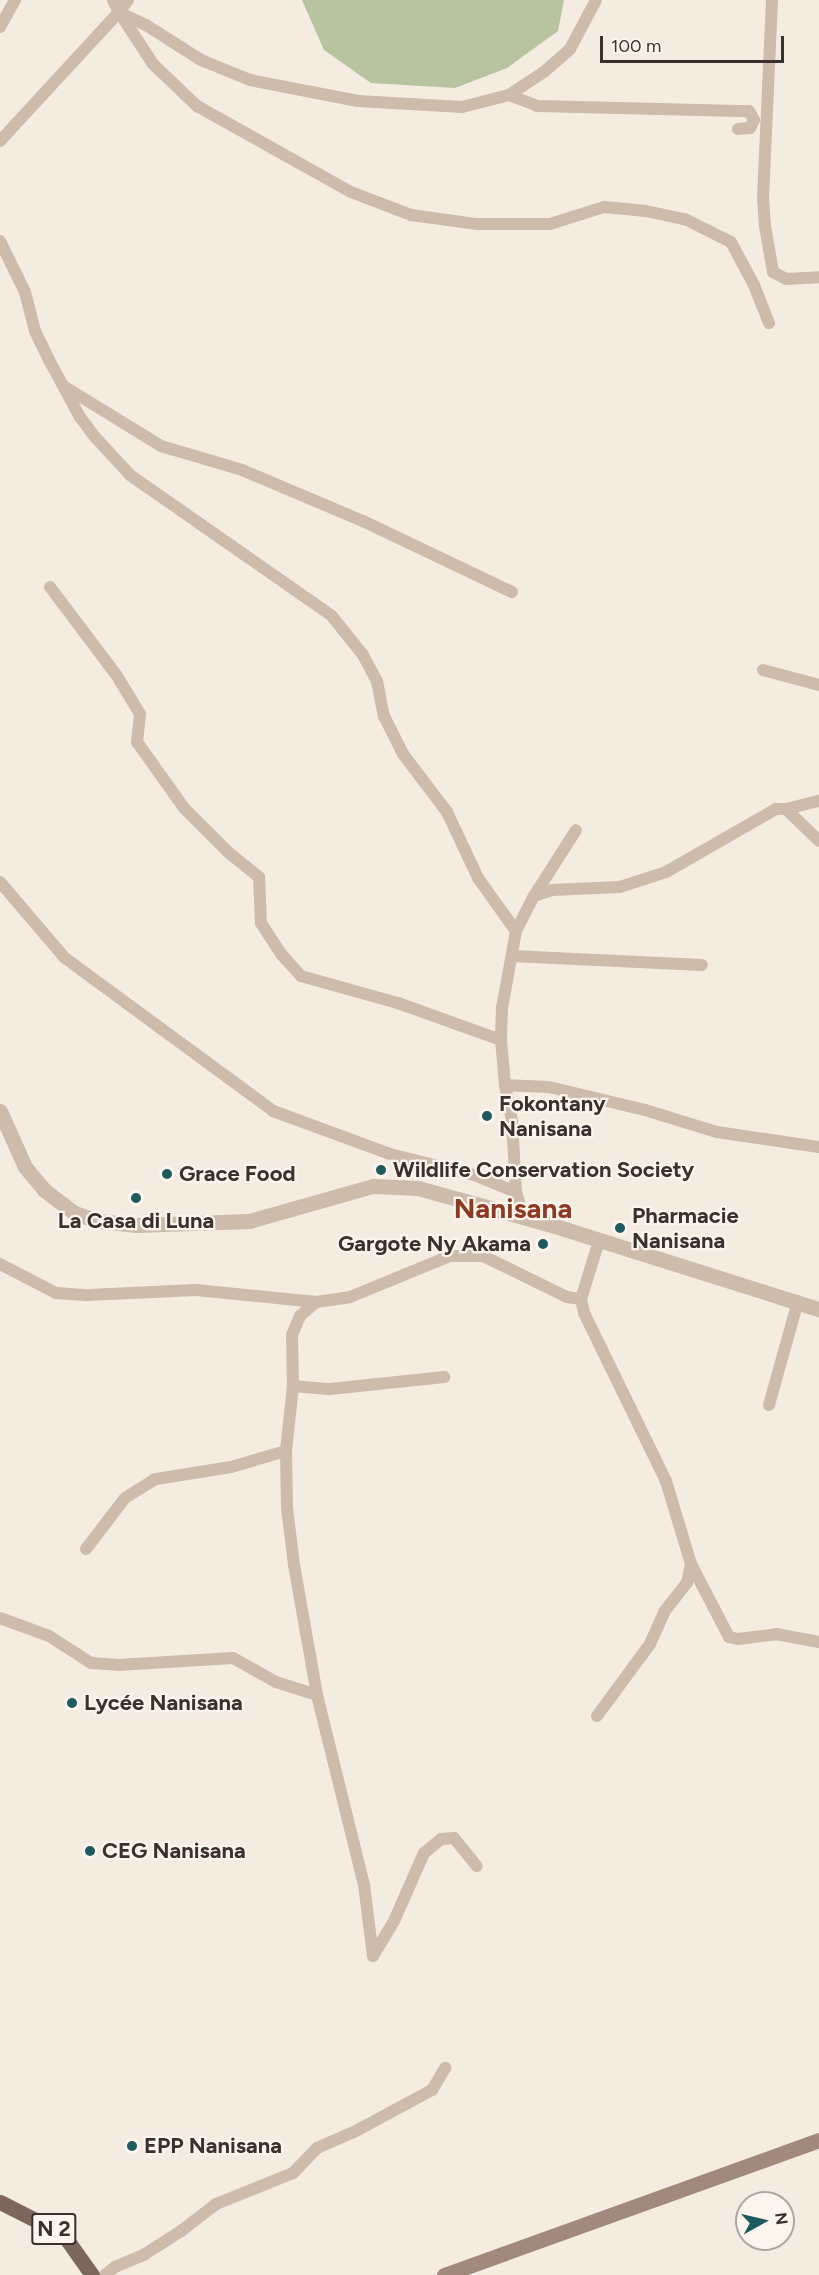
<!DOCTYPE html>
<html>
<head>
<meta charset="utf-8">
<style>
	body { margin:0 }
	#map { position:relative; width:819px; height:2275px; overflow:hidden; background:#f4ebe1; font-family:Figtree,sans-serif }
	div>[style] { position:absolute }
	.green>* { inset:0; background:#b8c4a0 }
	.minor>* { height:12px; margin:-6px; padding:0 6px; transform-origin:6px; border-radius:6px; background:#cdbbac }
	.tertiary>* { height:15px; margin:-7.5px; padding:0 7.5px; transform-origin:7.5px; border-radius:7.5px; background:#cdbbac }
	.secondary>* { height:15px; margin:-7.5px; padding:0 7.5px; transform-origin:7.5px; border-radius:7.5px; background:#a18a7d }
	.primary>* { height:15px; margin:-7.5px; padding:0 7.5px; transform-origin:7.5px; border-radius:7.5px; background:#7d675c }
	.dots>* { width:16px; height:16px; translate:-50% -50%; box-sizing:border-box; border:3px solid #fbf5ee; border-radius:50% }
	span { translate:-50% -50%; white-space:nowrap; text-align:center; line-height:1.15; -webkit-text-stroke:4.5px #fbf5ee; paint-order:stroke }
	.shield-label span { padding:2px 4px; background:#fbf5ee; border:2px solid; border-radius:4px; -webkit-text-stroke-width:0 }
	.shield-label { font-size:21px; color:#3b302b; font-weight:700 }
	.poi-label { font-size:22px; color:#3b302b; font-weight:700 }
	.left { translate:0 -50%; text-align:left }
	.right { translate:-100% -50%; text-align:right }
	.district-label { font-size:28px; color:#8c3b22; font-weight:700 }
	.north { position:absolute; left:735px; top:2191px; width:60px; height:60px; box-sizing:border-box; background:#fbf5ee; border:2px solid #aea6a0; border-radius:50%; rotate:82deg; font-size:16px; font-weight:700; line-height:24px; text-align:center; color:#3b302b }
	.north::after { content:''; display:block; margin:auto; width:21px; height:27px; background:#1f5a5e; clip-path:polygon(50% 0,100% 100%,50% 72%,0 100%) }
	.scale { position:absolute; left:600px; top:36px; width:184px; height:27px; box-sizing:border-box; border:3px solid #3b302b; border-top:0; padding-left:8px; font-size:18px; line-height:21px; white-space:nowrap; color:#3b302b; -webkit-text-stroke:4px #fbf5ee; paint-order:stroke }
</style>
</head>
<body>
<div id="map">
	<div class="green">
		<i style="clip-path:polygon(302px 0,564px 0,558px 31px,507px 68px,455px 88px,371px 83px,324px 50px)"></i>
	</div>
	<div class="minor">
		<i style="left:772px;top:0;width:198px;rotate:92.6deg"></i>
		<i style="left:763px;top:198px;width:28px;rotate:86deg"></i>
		<i style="left:765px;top:226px;width:47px;rotate:80.1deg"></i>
		<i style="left:773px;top:272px;width:15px;rotate:28deg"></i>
		<i style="left:786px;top:279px;width:33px;rotate:-3deg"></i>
		<i style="left:119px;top:12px;width:62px;rotate:56.8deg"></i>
		<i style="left:153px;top:64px;width:61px;rotate:43.7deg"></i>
		<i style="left:197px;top:106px;width:176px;rotate:29.2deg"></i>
		<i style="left:351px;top:192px;width:64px;rotate:21deg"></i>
		<i style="left:411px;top:215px;width:67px;rotate:7.8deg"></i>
		<i style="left:477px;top:224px;width:73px"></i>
		<i style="left:550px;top:224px;width:57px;rotate:-17.5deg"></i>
		<i style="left:604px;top:207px;width:42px;rotate:5.4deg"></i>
		<i style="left:646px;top:211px;width:40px;rotate:12deg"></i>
		<i style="left:685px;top:219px;width:51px;rotate:26.6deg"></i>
		<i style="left:731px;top:242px;width:49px;rotate:61.9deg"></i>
		<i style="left:754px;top:285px;width:41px;rotate:68.5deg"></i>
		<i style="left:119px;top:12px;width:15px;rotate:-53deg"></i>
		<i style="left:120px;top:13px;width:29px;rotate:25deg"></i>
		<i style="left:146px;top:25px;width:65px;rotate:32.5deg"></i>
		<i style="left:201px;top:60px;width:53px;rotate:22.2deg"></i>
		<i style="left:250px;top:80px;width:110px;rotate:11deg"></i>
		<i style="left:358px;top:101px;width:104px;rotate:3.3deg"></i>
		<i style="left:462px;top:107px;width:49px;rotate:-14.3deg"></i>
		<i style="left:509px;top:95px;width:30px;rotate:21deg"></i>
		<i style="left:537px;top:106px;width:212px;rotate:1.4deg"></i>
		<i style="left:749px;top:111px;width:10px;rotate:61deg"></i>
		<i style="left:754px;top:120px;width:9px;rotate:117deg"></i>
		<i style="left:750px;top:128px;width:12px;rotate:175deg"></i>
		<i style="left:0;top:27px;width:31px;rotate:-61deg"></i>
		<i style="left:509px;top:95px;width:43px;rotate:-33.7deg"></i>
		<i style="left:545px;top:71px;width:33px;rotate:-41deg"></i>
		<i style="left:570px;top:49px;width:55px;rotate:-62deg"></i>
		<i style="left:0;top:141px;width:176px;rotate:-47.3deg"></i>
		<i style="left:119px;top:12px;width:13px;rotate:-117deg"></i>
		<i style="left:0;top:241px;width:57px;rotate:63.9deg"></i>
		<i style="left:25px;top:292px;width:40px;rotate:75.6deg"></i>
		<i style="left:35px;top:331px;width:32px;rotate:64deg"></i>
		<i style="left:49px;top:360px;width:65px;rotate:61.5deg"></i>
		<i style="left:80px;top:417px;width:26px;rotate:53deg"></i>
		<i style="left:96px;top:438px;width:50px;rotate:47.4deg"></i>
		<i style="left:130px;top:475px;width:245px;rotate:34.9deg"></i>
		<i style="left:331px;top:615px;width:51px;rotate:51.3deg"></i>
		<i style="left:363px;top:655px;width:30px;rotate:62deg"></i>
		<i style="left:377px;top:681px;width:36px;rotate:79deg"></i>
		<i style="left:384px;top:716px;width:42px;rotate:63.4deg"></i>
		<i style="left:403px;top:754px;width:73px;rotate:52.8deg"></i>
		<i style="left:447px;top:812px;width:73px;rotate:64.8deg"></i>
		<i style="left:478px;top:878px;width:65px;rotate:54.4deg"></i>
		<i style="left:516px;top:931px;width:78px;rotate:100.3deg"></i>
		<i style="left:502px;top:1008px;width:32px;rotate:92deg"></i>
		<i style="left:501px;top:1040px;width:45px;rotate:84.9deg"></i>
		<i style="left:505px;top:1085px;width:37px;rotate:79deg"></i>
		<i style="left:512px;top:1121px;width:71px;rotate:86.8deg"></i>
		<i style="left:516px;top:1192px;width:26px;rotate:74deg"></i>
		<i style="left:65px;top:387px;width:113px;rotate:31.6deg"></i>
		<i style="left:161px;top:446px;width:84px;rotate:16.5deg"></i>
		<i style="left:242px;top:470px;width:131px;rotate:22.9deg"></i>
		<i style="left:363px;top:521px;width:165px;rotate:25.5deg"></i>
		<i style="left:50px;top:587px;width:111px;rotate:53deg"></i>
		<i style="left:117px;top:676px;width:44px;rotate:58.8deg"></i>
		<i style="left:140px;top:714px;width:28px;rotate:96deg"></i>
		<i style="left:137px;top:742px;width:81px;rotate:54.5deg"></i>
		<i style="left:184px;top:808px;width:62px;rotate:45deg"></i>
		<i style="left:228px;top:852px;width:40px;rotate:39deg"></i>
		<i style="left:259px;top:877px;width:46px;rotate:87.5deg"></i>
		<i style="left:261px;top:923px;width:38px;rotate:57deg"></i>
		<i style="left:282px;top:955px;width:28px;rotate:48deg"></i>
		<i style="left:301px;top:976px;width:101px;rotate:15.6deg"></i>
		<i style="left:398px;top:1003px;width:109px;rotate:19.8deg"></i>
		<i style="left:763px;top:670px;width:58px;rotate:15deg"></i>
		<i style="left:786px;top:809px;width:46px;rotate:44.1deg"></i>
		<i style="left:0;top:882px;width:100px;rotate:49.5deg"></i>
		<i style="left:65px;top:958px;width:258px;rotate:36.3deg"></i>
		<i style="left:273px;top:1111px;width:125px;rotate:20.2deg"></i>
		<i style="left:390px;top:1154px;width:87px;rotate:14deg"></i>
		<i style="left:474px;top:1175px;width:45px;rotate:22deg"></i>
		<i style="left:534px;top:896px;width:78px;rotate:-57.5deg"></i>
		<i style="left:516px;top:931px;width:39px;rotate:-63deg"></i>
		<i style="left:534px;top:896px;width:19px;rotate:-18deg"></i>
		<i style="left:552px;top:890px;width:68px;rotate:-2.5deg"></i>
		<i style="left:620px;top:887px;width:48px;rotate:-18.1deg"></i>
		<i style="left:666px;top:872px;width:127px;rotate:-29.8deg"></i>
		<i style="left:776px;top:809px;width:10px"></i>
		<i style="left:786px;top:809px;width:34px;rotate:-14deg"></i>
		<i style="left:512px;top:956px;width:190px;rotate:2.7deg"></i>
		<i style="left:505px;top:1085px;width:44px;rotate:2.6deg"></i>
		<i style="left:549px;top:1087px;width:99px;rotate:13.5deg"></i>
		<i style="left:645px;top:1110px;width:75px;rotate:17deg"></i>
		<i style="left:717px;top:1132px;width:103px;rotate:8.4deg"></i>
		<i style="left:0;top:1264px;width:63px;rotate:27.4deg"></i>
		<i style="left:56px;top:1293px;width:32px;rotate:4deg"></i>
		<i style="left:88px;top:1295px;width:108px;rotate:-2.7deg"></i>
		<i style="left:196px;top:1290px;width:121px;rotate:5.7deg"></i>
		<i style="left:293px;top:1386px;width:37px;rotate:5deg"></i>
		<i style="left:330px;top:1389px;width:115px;rotate:-6deg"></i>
		<i style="left:769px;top:1405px;width:108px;rotate:-74.4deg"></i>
		<i style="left:86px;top:1549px;width:64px;rotate:-52.6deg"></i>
		<i style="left:125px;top:1498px;width:36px;rotate:-32deg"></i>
		<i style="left:156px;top:1479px;width:76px;rotate:-9.1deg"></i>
		<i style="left:231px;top:1467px;width:57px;rotate:-16.2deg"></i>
		<i style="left:691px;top:1564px;width:82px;rotate:62.5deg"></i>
		<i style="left:729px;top:1637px;width:9px;rotate:13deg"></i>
		<i style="left:738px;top:1639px;width:38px;rotate:-7deg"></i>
		<i style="left:776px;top:1634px;width:44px;rotate:10.5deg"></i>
		<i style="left:0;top:1618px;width:52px;rotate:20.2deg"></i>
		<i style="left:49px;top:1636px;width:50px;rotate:32.7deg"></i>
		<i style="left:91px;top:1663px;width:27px;rotate:4deg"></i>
		<i style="left:118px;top:1665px;width:115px;rotate:-3.5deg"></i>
		<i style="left:233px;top:1658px;width:49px;rotate:29.2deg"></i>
		<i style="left:276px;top:1682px;width:43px;rotate:17.6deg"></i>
		<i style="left:597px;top:1716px;width:89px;rotate:-53.6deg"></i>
		<i style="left:650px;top:1644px;width:35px;rotate:-66deg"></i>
		<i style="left:664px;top:1612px;width:37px;rotate:-52deg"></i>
		<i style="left:687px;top:1583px;width:19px;rotate:-78deg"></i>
		<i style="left:691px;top:1564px;width:87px;rotate:-106.8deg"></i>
		<i style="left:666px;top:1481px;width:187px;rotate:-116deg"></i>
		<i style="left:584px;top:1313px;width:14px;rotate:-102deg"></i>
		<i style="left:581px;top:1299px;width:61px;rotate:-72.8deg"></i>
		<i style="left:373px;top:1956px;width:72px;rotate:-97.2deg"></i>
		<i style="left:364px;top:1885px;width:196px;rotate:-103.9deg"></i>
		<i style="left:317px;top:1695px;width:132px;rotate:-100deg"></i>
		<i style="left:294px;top:1565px;width:57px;rotate:-97deg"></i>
		<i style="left:287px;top:1508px;width:57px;rotate:-91deg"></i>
		<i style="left:286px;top:1451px;width:65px;rotate:-83.9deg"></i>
		<i style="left:293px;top:1386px;width:51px;rotate:-91.1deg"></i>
		<i style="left:292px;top:1335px;width:21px;rotate:-67deg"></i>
		<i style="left:300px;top:1316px;width:21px;rotate:-41deg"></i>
		<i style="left:316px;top:1302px;width:34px;rotate:-8deg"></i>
		<i style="left:350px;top:1297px;width:108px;rotate:-22.3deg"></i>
		<i style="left:450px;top:1256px;width:33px"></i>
		<i style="left:483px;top:1256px;width:93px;rotate:26deg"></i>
		<i style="left:567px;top:1297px;width:14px;rotate:8deg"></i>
		<i style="left:373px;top:1956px;width:41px;rotate:-59deg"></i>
		<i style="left:394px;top:1921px;width:74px;rotate:-66.2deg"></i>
		<i style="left:424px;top:1853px;width:22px;rotate:-39deg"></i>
		<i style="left:441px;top:1839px;width:13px;rotate:-4deg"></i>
		<i style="left:454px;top:1838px;width:36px;rotate:51deg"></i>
		<i style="left:105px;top:2275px;width:13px;rotate:-39deg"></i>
		<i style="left:115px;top:2267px;width:33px;rotate:-23deg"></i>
		<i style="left:145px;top:2254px;width:43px;rotate:-32.6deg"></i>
		<i style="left:181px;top:2231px;width:44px;rotate:-37.6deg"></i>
		<i style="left:216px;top:2204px;width:83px;rotate:-21.9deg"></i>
		<i style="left:293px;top:2173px;width:35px;rotate:-46deg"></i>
		<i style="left:317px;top:2148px;width:40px;rotate:-23.4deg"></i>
		<i style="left:354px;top:2132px;width:89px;rotate:-28.3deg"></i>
		<i style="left:432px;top:2090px;width:26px;rotate:-59deg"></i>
	</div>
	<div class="tertiary">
		<i style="left:0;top:1111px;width:61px;rotate:65.9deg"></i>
		<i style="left:25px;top:1167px;width:30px;rotate:50deg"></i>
		<i style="left:44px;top:1190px;width:38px;rotate:37deg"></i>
		<i style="left:74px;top:1213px;width:26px;rotate:18deg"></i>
		<i style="left:99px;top:1221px;width:38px;rotate:6deg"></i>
		<i style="left:137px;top:1225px;width:112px;rotate:-2deg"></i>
		<i style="left:249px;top:1221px;width:129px;rotate:-15.8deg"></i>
		<i style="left:373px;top:1186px;width:45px;rotate:2.5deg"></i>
		<i style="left:418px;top:1188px;width:142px;rotate:15.5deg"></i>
		<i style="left:555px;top:1226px;width:277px;rotate:17.5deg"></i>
	</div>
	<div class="secondary">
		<i style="left:444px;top:2275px;width:399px;rotate:-19.8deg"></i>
	</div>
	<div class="primary">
		<i style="left:0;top:2202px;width:71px;rotate:26.9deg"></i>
		<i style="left:63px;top:2234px;width:50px;rotate:54.7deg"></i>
	</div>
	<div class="dots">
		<i style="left:487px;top:1116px;background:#1f5a5e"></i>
		<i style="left:381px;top:1170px;background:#1f5a5e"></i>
		<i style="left:167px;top:1174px;background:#1f5a5e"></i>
		<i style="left:136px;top:1198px;background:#1f5a5e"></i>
		<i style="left:620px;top:1228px;background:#1f5a5e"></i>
		<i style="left:543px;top:1244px;background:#1f5a5e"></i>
		<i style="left:72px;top:1703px;background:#1f5a5e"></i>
		<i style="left:90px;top:1851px;background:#1f5a5e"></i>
		<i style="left:132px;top:2146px;background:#1f5a5e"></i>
	</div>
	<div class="shield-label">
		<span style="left:54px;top:2229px">N 2</span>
	</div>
	<div class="poi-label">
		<span class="left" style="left:499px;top:1116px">Fokontany<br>Nanisana</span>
		<span class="left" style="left:393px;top:1170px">Wildlife Conservation Society</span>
		<span class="left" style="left:179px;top:1174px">Grace Food</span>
		<span class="left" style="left:632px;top:1228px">Pharmacie<br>Nanisana</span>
		<span style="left:136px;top:1221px">La Casa di Luna</span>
		<span class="right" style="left:531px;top:1244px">Gargote Ny Akama</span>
		<span class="left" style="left:84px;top:1703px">Lycée Nanisana</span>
		<span class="left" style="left:102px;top:1851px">CEG Nanisana</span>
		<span class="left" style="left:144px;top:2146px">EPP Nanisana</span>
	</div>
	<div class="district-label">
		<span style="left:513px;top:1208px">Nanisana</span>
	</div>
	<div class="north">N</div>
	<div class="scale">100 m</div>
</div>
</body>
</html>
